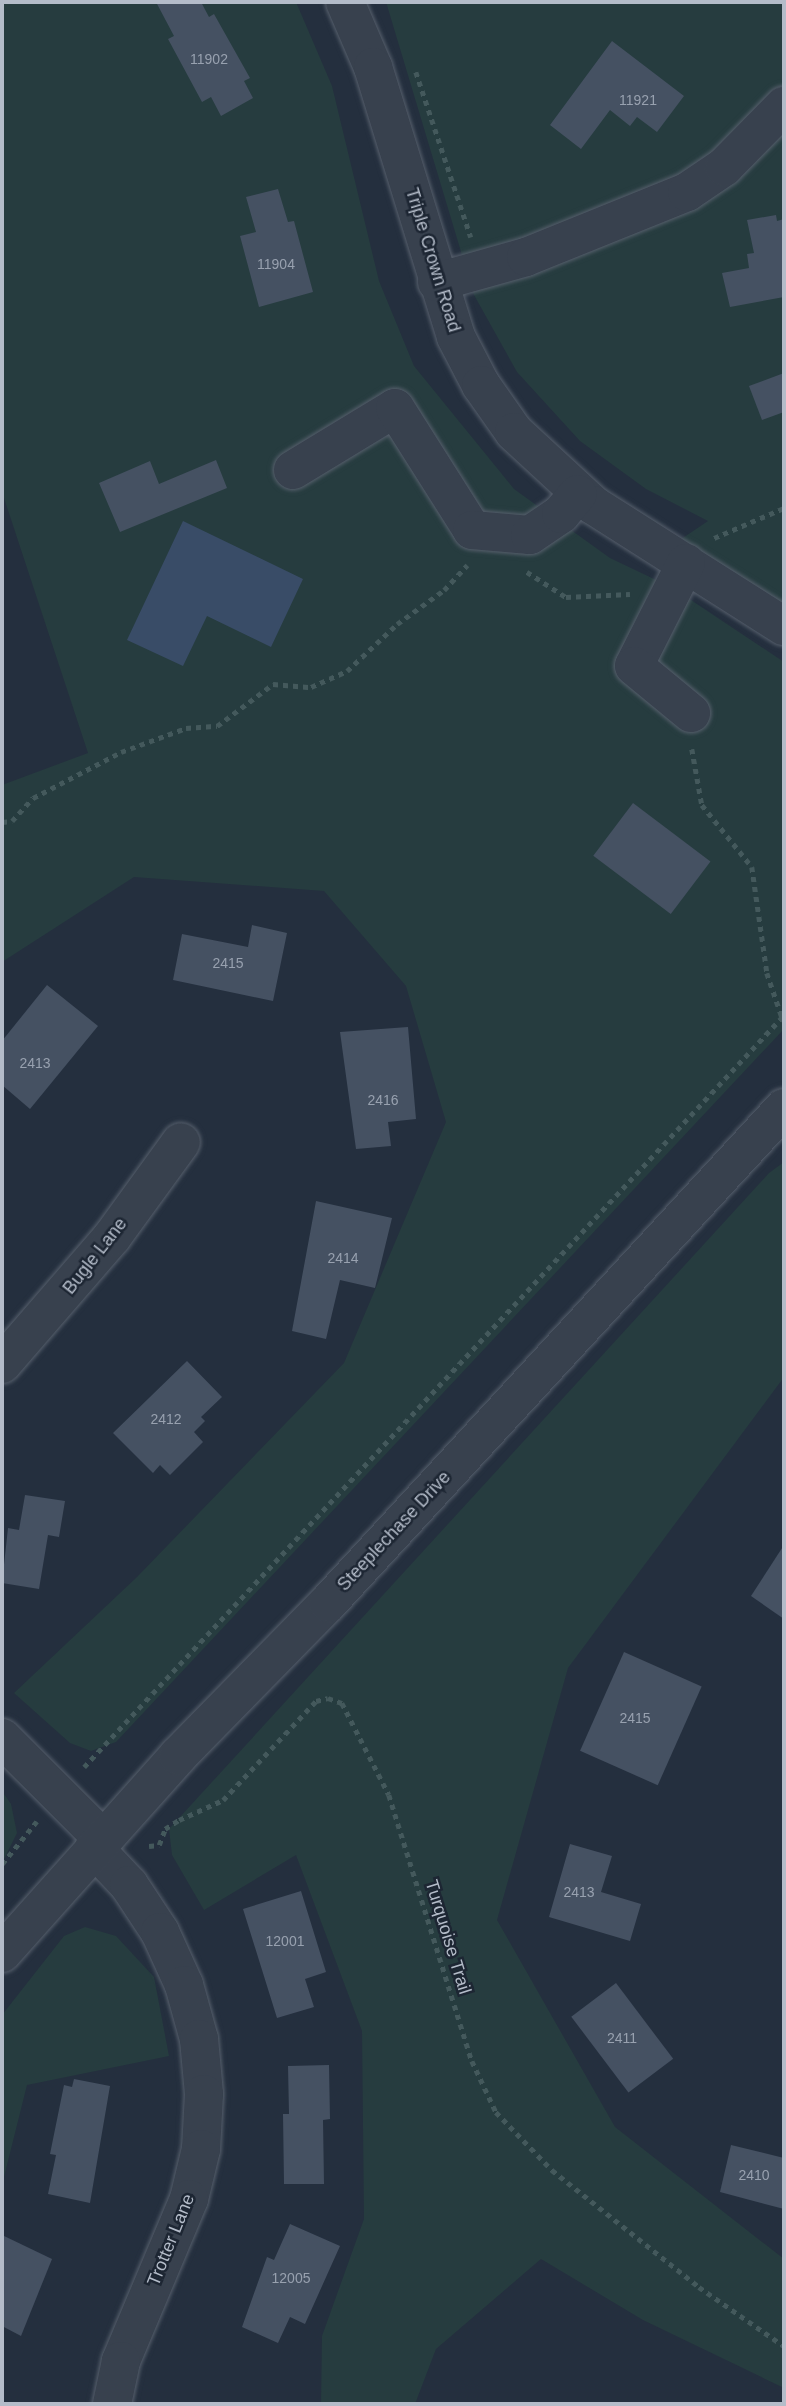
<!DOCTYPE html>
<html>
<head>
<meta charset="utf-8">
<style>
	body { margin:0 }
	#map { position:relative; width:786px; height:2406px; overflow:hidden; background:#242f3e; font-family:Arial,sans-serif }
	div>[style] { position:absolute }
	.green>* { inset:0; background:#263c3f }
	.water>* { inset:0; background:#394c67 }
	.building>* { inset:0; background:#455162; transform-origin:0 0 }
	.path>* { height:4.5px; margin-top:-2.25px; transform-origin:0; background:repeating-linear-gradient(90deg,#44595c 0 5px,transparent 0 10px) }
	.roads { filter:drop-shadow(0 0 2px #565f6c) drop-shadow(0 0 2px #565f6c) }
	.minor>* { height:38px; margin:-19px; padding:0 19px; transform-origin:19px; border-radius:19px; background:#38414e }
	span { translate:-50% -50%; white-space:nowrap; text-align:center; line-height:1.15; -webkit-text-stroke:5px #1d2633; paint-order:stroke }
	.number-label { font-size:14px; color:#98a1af }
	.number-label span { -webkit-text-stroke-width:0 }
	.street-label { font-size:18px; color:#b4bcc9 }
	.frame { position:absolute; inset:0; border:4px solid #b4bcc9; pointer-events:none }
</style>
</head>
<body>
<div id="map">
	<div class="green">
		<i style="clip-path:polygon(2px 2px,296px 2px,332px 86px,379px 281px,414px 366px,514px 489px,610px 558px,673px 588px,784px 662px,784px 1029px,116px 1742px,91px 1751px,70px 1743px,14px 1693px,137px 1577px,344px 1363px,446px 1122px,406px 986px,324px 891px,134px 877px,2px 962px,2px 785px,88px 753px,2px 492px)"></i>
		<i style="clip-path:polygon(386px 2px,784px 2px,784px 626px,665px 550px,708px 521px,646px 489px,580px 441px,517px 372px,474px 295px)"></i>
		<i style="clip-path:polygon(784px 1162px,784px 1377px,568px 1668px,497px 1920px,615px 2127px,784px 2259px,784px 2388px,643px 2320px,541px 2259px,436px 2349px,415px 2404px,321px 2404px,322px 2336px,364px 2219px,362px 2031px,296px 1855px,204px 1910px,172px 1855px,169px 1829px,769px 1173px)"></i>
		<i style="clip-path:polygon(2px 1791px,11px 1804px,17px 1833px,2px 1863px)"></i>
		<i style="clip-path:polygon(85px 1927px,116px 1936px,154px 1977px,169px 2056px,27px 2085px,2px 2185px,2px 2015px,64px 1936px)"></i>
	</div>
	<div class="water">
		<i style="clip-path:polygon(183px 521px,303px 579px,271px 647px,207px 616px,183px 666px,127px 640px)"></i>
	</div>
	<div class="building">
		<i style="clip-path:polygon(156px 2px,201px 2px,209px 17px,214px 14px,250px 78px,244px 81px,253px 98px,221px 116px,211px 97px,202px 102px,168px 39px,174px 36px)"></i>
		<i style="clip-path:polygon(612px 41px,684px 96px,657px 132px,637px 117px,630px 126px,610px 110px,581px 149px,550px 125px)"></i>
		<i style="clip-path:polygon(278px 189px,288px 222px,294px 221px,313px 292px,259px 307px,240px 236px,256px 232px,246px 197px)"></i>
		<i style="clip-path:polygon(776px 215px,777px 221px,784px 219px,784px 297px,730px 307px,722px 273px,749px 268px,747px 254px,754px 253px,747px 220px)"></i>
		<i style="clip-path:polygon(784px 373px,784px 412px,762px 420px,749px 386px)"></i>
		<i style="clip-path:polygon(216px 460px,227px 488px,120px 532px,99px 483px,150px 461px,159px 484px)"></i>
		<i style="left:633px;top:803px;width:97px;height:66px;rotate:37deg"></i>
		<i style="clip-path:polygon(252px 925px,287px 933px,273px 1001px,173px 980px,182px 934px,248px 947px)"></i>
		<i style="clip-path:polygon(47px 985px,98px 1026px,30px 1109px,2px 1085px,2px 1041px)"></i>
		<i style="clip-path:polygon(408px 1027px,416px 1119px,388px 1122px,391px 1146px,356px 1149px,340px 1032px)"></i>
		<i style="clip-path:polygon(316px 1201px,392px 1218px,375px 1288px,340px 1280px,326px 1339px,292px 1331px)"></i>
		<i style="clip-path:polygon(187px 1361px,222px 1397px,201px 1417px,205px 1421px,194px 1432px,203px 1442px,170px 1475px,160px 1465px,153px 1473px,113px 1433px)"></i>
		<i style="clip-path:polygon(25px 1495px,65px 1501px,59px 1537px,48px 1535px,39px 1589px,2px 1583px,8px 1528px,19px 1530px)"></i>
		<i style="clip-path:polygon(784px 1545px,784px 1619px,751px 1596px)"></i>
		<i style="left:624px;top:1652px;width:85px;height:108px;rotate:24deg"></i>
		<i style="clip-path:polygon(570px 1844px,612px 1856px,601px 1892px,641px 1904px,630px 1941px,549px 1917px)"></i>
		<i style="clip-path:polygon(301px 1891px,326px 1972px,305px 1979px,314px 2007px,277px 2018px,243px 1909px)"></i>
		<i style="left:616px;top:1983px;width:95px;height:56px;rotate:53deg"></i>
		<i style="clip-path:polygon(329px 2065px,330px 2119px,323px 2120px,324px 2184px,284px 2184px,283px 2114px,289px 2114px,288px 2066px)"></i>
		<i style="clip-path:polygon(74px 2079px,110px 2086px,90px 2203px,48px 2194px,56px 2155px,50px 2154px,64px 2085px,72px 2087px)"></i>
		<i style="clip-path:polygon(731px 2145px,784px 2158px,784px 2209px,720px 2192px)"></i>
		<i style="clip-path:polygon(290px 2224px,340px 2246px,305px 2324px,290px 2317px,278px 2343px,242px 2327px,267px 2257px,274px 2260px)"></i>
		<i style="clip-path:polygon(2px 2235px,52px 2259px,21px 2336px,2px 2326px)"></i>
	</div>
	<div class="path">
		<i style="left:416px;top:72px;width:174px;rotate:71.6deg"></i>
		<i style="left:714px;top:538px;width:76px;rotate:-23.2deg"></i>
		<i style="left:527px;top:572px;width:46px;rotate:32.7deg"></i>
		<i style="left:566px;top:597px;width:64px;rotate:-2.7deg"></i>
		<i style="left:692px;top:749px;width:57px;rotate:79.9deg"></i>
		<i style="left:702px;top:805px;width:80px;rotate:51.1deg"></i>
		<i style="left:752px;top:867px;width:107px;rotate:81.9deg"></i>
		<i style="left:767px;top:973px;width:46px;rotate:71.2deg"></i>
		<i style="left:2px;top:822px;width:10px;rotate:-6deg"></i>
		<i style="left:12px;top:821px;width:31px;rotate:-48deg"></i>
		<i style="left:33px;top:798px;width:99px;rotate:-27.6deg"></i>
		<i style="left:121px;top:752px;width:69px;rotate:-20.3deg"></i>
		<i style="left:186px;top:728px;width:31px;rotate:-4deg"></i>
		<i style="left:217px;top:726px;width:70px;rotate:-36.9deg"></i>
		<i style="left:273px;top:684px;width:38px;rotate:5deg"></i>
		<i style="left:311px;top:687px;width:39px;rotate:-24deg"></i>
		<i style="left:347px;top:671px;width:69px;rotate:-43.2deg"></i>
		<i style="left:397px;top:624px;width:58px;rotate:-35.9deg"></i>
		<i style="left:444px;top:590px;width:34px;rotate:-47deg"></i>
		<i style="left:84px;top:1767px;width:1027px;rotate:-47.05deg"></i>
		<i style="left:149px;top:1846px;width:10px;rotate:-6deg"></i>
		<i style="left:159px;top:1845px;width:17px;rotate:-69deg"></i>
		<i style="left:165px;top:1829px;width:17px;rotate:-33deg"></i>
		<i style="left:179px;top:1820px;width:48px;rotate:-24.4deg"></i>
		<i style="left:223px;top:1800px;width:136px;rotate:-46.8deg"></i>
		<i style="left:316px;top:1701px;width:12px;rotate:-14deg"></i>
		<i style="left:328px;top:1698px;width:15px;rotate:20deg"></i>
		<i style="left:342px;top:1703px;width:103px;rotate:62.9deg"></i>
		<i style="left:389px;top:1795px;width:279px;rotate:72.7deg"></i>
		<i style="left:472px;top:2061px;width:56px;rotate:64.8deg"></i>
		<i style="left:496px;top:2112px;width:81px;rotate:46deg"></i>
		<i style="left:552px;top:2170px;width:188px;rotate:38.5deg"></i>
		<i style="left:699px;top:2287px;width:103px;rotate:34.8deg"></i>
		<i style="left:2px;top:1864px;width:55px;rotate:-50.9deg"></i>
	</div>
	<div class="roads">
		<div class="minor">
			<i style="left:345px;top:2px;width:71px;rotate:66.7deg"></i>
			<i style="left:373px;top:67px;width:282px;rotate:72.9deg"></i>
			<i style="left:456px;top:337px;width:54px;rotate:62.5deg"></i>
			<i style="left:481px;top:385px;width:57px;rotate:54.9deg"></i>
			<i style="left:514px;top:432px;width:108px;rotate:42.7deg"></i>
			<i style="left:593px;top:505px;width:226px;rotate:32.4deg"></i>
			<i style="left:437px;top:282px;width:92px;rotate:-15.7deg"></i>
			<i style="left:526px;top:257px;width:174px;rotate:-22deg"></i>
			<i style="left:687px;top:192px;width:45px;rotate:-34deg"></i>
			<i style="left:724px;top:167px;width:86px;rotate:-45.5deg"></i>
			<i style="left:293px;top:470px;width:119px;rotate:-31.3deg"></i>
			<i style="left:395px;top:408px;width:144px;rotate:57.7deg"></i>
			<i style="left:472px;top:530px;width:58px;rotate:4.9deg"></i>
			<i style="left:530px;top:535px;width:37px;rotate:-34deg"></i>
			<i style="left:561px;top:514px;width:26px;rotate:-50deg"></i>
			<i style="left:686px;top:563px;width:115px;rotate:116.8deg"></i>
			<i style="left:634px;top:666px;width:74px;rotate:39.5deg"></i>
			<i style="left:2px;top:1364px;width:168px;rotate:-49.1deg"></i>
			<i style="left:112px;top:1237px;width:117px;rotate:-54deg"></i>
			<i style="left:2px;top:1738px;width:143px;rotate:45deg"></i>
			<i style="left:94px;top:1848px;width:51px;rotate:46.6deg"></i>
			<i style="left:129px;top:1885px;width:56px;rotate:56.6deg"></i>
			<i style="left:160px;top:1932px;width:58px;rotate:65.6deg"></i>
			<i style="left:184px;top:1985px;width:56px;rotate:74.5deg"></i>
			<i style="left:199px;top:2039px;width:55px;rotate:84.8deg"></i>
			<i style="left:204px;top:2094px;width:55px;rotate:93.1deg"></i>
			<i style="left:201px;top:2149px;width:51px;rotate:103.5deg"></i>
			<i style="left:189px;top:2199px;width:176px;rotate:112.8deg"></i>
			<i style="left:121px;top:2361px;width:44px;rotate:101.8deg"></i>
			<i style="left:2px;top:1953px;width:264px;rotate:-48.2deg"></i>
			<i style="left:178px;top:1756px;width:214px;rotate:-45.6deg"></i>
			<i style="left:328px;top:1603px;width:673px;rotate:-47.35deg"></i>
		</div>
	</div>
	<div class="number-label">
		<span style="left:209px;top:59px">11902</span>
		<span style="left:638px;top:100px">11921</span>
		<span style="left:276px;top:264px">11904</span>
		<span style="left:228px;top:963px">2415</span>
		<span style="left:35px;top:1063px">2413</span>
		<span style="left:383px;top:1100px">2416</span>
		<span style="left:343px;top:1258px">2414</span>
		<span style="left:166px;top:1419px">2412</span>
		<span style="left:635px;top:1718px">2415</span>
		<span style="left:579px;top:1892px">2413</span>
		<span style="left:285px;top:1941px">12001</span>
		<span style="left:622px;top:2038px">2411</span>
		<span style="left:754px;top:2175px">2410</span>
		<span style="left:291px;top:2278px">12005</span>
	</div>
	<div class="street-label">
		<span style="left:433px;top:260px;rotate:73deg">Triple Crown Road</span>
		<span style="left:95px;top:1256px;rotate:-52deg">Bugle Lane</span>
		<span style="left:394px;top:1531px;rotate:-47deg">Steeplechase Drive</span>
		<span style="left:448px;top:1937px;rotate:73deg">Turquoise Trail</span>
		<span style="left:171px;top:2240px;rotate:-68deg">Trotter Lane</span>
	</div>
	<div class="frame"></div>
</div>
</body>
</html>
